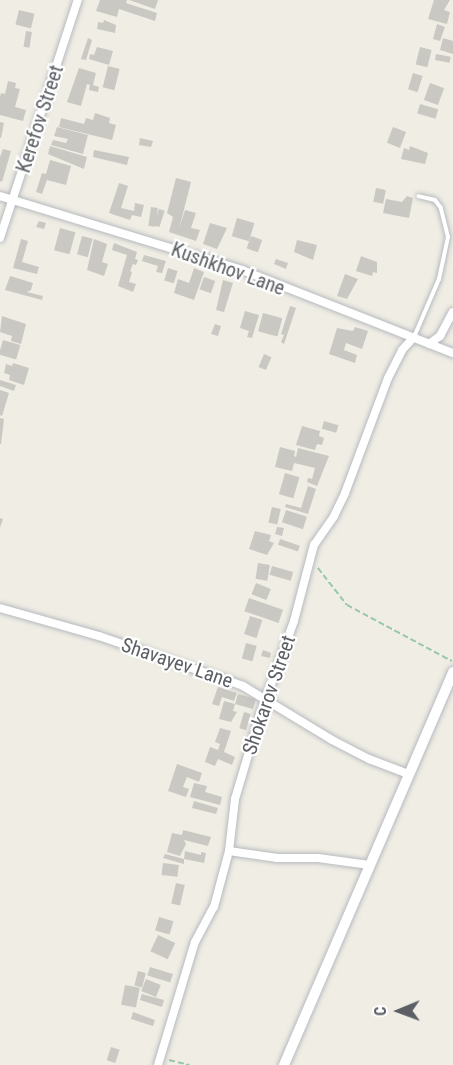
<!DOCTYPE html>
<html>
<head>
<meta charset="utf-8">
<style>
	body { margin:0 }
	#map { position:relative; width:453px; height:1065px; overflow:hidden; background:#efede4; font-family:"Roboto Condensed",sans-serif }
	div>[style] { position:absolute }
	.building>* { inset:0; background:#cac8c2; transform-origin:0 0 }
	.path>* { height:1.5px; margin-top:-0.75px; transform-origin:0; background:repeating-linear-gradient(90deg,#99c8a9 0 6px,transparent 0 9px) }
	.roads { filter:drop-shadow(0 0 2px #b7babf) drop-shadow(0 0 2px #b7babf) }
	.lane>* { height:4px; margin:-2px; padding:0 2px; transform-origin:2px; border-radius:2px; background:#fff }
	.street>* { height:8px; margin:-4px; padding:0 4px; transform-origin:4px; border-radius:4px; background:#fff }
	.secondary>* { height:10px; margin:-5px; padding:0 5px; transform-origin:5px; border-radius:5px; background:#fff }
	span { translate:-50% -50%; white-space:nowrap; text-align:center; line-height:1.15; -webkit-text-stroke:4.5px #fff; paint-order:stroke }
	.street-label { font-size:20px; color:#5c6065 }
	.north { position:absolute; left:369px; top:981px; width:60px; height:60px; -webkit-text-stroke:4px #fff; paint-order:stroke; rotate:269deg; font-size:16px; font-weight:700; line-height:24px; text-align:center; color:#5c6065 }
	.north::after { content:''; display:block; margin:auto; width:21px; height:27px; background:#5c6065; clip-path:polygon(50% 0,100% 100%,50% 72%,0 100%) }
</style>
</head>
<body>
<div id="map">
	<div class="building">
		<i style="clip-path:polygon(100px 0,127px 0,126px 3px,157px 13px,155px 21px,119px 9px,117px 17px,96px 11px)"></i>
		<i style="clip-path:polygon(129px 0,158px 0,155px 9px)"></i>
		<i style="clip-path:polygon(434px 0,450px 0,444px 10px,450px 12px,447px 24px,428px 19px)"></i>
		<i style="left:19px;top:10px;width:16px;height:15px;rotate:14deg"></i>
		<i style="clip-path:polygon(104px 20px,116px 25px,115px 33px,97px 29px,98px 22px,103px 23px)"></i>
		<i style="clip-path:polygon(437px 24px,445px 27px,440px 41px,433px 39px)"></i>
		<i style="left:26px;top:31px;width:6px;height:16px;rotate:9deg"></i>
		<i style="clip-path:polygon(88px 38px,92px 40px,86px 60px,81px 59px)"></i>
		<i style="clip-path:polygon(443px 38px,453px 41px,453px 54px,440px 50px)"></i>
		<i style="clip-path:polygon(97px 47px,113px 51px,109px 65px,89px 59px,90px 54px,94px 55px)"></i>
		<i style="left:420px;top:47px;width:12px;height:18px;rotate:14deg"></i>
		<i style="left:436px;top:54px;width:15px;height:6px;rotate:11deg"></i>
		<i style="left:108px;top:66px;width:12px;height:22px;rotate:14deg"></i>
		<i style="clip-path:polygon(79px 68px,96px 73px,93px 85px,99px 87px,98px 92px,89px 90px,90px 85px,87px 84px,81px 106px,67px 102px)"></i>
		<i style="left:413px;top:73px;width:10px;height:17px;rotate:17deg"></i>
		<i style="clip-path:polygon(8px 81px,16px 83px,15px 88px,20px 89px,15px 107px,26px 110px,23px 121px,0 115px,0 97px,1px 93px,5px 94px)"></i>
		<i style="left:430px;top:83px;width:15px;height:18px;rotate:20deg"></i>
		<i style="left:420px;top:104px;width:19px;height:10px;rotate:16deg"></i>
		<i style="clip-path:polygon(95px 113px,110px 118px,109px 123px,116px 125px,112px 140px,59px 127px,61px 118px,84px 124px,86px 118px,93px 120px)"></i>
		<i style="clip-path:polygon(0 122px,4px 123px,1px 138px,0 138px)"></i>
		<i style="clip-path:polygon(57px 127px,88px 135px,83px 154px,51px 145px,53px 140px,66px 143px,68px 139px,54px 136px)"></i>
		<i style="left:393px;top:127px;width:14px;height:17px;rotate:21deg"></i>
		<i style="clip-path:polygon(140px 138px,153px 141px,151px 147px,139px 145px)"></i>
		<i style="clip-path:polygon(50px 146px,87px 157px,84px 169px,48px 154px)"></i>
		<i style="clip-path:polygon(410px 146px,428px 153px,425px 164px,401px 159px,404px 148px,409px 150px)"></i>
		<i style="clip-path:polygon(3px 149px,11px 151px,2px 182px,0 181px,0 157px)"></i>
		<i style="clip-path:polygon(94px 150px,129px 157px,127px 165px,93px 157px)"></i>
		<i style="clip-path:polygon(50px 160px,71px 166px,66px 185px,47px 180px,42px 194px,36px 192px,42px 173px,46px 174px)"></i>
		<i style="clip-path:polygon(176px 178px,191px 182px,179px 229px,185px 210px,196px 213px,191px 228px,200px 230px,196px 241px,169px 232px,173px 217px,167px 213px)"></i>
		<i style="clip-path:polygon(119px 183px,128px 186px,121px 208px,134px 211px,135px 203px,144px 205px,141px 217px,132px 215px,130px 220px,109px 213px)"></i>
		<i style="left:376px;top:188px;width:10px;height:14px;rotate:11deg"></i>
		<i style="clip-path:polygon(407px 196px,413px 198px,409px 218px,383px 213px,386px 199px,402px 202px)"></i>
		<i style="left:151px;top:207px;width:7px;height:19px;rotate:8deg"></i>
		<i style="left:159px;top:209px;width:6px;height:17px;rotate:18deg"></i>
		<i style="left:237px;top:218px;width:18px;height:19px;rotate:16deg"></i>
		<i style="clip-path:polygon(39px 221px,46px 223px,44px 229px,36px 227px)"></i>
		<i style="clip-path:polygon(210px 223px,227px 228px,217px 249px,203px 244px)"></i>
		<i style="left:60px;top:228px;width:16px;height:23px;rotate:15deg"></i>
		<i style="left:82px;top:236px;width:11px;height:19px;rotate:15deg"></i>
		<i style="left:251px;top:236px;width:12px;height:13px;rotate:20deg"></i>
		<i style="clip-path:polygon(21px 239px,28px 241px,22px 262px,39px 267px,37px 274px,13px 268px)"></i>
		<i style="clip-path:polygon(94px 239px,107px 244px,102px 262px,108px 264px,104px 276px,87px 270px)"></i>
		<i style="clip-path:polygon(297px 240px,317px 245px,313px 260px,294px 252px)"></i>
		<i style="clip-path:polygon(114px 243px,137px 252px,135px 259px,138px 260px,136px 265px,133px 264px,130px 271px,132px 272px,129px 282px,136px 284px,133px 292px,118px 286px,127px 255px,112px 250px)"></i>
		<i style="clip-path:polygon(144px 255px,166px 261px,162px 273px,156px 272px,158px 266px,142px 261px)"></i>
		<i style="clip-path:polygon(361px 256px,377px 262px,377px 273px,373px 272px,372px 276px,356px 271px)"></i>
		<i style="clip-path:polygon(276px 259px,288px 263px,286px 269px,274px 264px)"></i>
		<i style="left:168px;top:268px;width:10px;height:13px;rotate:17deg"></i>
		<i style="clip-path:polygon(194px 268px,204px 272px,194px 300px,174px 293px,178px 279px,189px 283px)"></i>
		<i style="clip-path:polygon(345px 274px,358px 279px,347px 299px,337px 296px)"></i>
		<i style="clip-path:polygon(10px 276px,33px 283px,31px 290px,27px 292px,43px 296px,42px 300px,5px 290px)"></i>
		<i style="left:204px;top:277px;width:12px;height:13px;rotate:20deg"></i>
		<i style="clip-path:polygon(223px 280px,233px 283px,224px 312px,216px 310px)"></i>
		<i style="clip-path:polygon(290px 306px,296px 308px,284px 344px,281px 342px,284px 335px,281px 334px)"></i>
		<i style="clip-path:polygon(245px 311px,259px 315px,252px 338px,247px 337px,249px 331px,240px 328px)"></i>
		<i style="left:263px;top:313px;width:20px;height:19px;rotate:15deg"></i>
		<i style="clip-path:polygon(2px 316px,26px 324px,21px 344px,11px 341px,12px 336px,0 332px)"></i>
		<i style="clip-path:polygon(215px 324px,221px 326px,218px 336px,211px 334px)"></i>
		<i style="clip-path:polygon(355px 327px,368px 331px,362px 349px,346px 343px,344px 350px,357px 355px,355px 363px,329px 354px,337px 328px,353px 331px)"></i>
		<i style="left:3px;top:340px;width:18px;height:15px;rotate:16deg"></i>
		<i style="left:264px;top:354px;width:8px;height:14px;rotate:23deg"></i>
		<i style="clip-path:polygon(13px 363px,29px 368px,24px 385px,9px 380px,10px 375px,4px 373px,6px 364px,12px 366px)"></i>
		<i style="clip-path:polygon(0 380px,16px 385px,14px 391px,0 386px)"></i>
		<i style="clip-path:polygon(0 390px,9px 393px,2px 416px,0 415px)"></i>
		<i style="clip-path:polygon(0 418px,4px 419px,1px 444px,0 444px)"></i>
		<i style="left:324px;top:421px;width:15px;height:8px;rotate:16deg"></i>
		<i style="clip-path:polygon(302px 426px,320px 431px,319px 436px,324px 438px,322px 445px,317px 444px,315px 450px,296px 445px)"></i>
		<i style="clip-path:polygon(280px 447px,295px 451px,294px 456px,296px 457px,298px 448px,329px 456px,317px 486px,307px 482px,308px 478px,312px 479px,315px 468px,294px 463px,292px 471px,275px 467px)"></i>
		<i style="left:285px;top:473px;width:15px;height:22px;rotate:16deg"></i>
		<i style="clip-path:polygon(308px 486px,316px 489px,308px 514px,285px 507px,286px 504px,301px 508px)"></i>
		<i style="left:272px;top:507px;width:9px;height:16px;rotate:13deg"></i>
		<i style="left:286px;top:510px;width:22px;height:13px;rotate:18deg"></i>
		<i style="left:0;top:518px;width:3px;height:16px;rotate:18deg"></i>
		<i style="clip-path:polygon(277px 527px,284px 528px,282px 536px,275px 534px)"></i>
		<i style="clip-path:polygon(255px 531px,271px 535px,269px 541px,274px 543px,267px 555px,249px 549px)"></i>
		<i style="left:280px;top:539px;width:21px;height:6px;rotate:19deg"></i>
		<i style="left:258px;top:563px;width:12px;height:16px;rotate:9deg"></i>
		<i style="left:272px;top:566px;width:22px;height:9px;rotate:16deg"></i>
		<i style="left:256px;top:583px;width:16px;height:12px;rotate:22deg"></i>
		<i style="left:249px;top:598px;width:36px;height:14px;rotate:19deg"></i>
		<i style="left:250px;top:616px;width:13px;height:19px;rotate:18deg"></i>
		<i style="left:246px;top:643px;width:11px;height:16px;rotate:15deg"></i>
		<i style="clip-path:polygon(263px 650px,271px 653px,270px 658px,261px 656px)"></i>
		<i style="clip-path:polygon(218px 687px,237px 693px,234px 701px,222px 697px,219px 706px,212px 704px)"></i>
		<i style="clip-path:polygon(238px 694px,256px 699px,253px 709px,235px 704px,233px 711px,237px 712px,231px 722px,219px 719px,224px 701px,235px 704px)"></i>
		<i style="left:244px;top:712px;width:7px;height:17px;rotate:16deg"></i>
		<i style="clip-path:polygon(220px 728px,231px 731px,224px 752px,235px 757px,232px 765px,218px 759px,215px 766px,205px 762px,210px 747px,218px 750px,220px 744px,215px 742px)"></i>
		<i style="clip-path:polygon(177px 764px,202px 773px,199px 782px,187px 777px,183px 787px,189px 789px,186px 797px,168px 791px)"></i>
		<i style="clip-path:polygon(194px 783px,207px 786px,205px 792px,222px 797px,220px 805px,190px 797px)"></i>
		<i style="clip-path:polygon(194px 801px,218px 808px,216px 814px,192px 808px)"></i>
		<i style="clip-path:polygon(183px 830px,211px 837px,208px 846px,184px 840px,186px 844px,180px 856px,167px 852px,172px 833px,182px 835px)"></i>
		<i style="clip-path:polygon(185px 851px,201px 855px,201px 852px,206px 853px,204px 863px,184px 859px,184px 864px,163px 858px,165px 854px,184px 859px)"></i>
		<i style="left:163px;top:863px;width:16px;height:12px;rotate:7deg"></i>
		<i style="left:176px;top:883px;width:9px;height:21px;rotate:13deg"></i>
		<i style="left:159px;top:917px;width:15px;height:14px;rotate:16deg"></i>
		<i style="left:158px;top:935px;width:19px;height:18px;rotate:25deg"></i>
		<i style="left:150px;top:967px;width:24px;height:9px;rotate:17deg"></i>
		<i style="left:138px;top:971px;width:8px;height:15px;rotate:14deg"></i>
		<i style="left:146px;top:979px;width:16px;height:13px;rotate:22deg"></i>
		<i style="left:125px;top:985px;width:15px;height:20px;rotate:11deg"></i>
		<i style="clip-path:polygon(142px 994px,164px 1000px,162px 1007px,140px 1000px)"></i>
		<i style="clip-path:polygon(133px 1012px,155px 1020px,153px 1026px,131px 1019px)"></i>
		<i style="left:111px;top:1047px;width:9px;height:14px;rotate:18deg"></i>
	</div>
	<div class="path">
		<i style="left:318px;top:568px;width:47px;rotate:51.9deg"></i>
		<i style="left:347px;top:605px;width:119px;rotate:28.1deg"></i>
		<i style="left:169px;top:1060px;width:21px;rotate:14deg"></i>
	</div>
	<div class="roads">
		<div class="lane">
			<i style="left:414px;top:337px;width:63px;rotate:-66.7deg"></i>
			<i style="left:439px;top:279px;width:43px;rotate:-77.9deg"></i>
			<i style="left:448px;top:237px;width:30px;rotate:-104deg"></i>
			<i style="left:441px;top:208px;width:10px;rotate:-127deg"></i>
			<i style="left:435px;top:200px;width:17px;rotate:-167deg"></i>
		</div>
		<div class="street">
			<i style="left:0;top:196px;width:253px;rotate:17deg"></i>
			<i style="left:242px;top:270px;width:227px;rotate:21.5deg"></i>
			<i style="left:0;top:238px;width:250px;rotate:-71.9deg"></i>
			<i style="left:429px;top:344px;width:14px;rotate:-36deg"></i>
			<i style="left:440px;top:336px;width:27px;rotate:-62deg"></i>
			<i style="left:0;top:608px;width:103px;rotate:15.8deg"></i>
			<i style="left:99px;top:636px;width:152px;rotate:19.1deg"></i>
			<i style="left:243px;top:686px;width:104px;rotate:31.2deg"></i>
			<i style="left:332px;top:740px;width:42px;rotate:27.2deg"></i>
			<i style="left:369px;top:759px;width:42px;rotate:21deg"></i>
			<i style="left:229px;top:851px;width:49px;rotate:8.3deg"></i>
			<i style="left:277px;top:858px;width:41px"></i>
			<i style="left:318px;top:858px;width:52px;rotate:7.7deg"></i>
			<i style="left:158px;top:1065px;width:128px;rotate:-73.3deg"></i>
			<i style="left:195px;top:942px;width:40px;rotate:-62deg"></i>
			<i style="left:214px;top:907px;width:58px;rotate:-75deg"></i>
			<i style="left:229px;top:851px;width:52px;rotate:-83.4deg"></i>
			<i style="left:235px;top:799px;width:88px;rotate:-73.4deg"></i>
			<i style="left:260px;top:715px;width:100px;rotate:-70.1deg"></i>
			<i style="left:294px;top:621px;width:79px;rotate:-75.3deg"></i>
			<i style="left:314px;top:545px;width:35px;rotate:-55deg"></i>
			<i style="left:334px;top:516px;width:25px;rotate:-64deg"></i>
			<i style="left:345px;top:493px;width:123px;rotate:-69.5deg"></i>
			<i style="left:388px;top:378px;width:31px;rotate:-63deg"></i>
			<i style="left:402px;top:350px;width:18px;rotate:-47deg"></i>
		</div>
		<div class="secondary">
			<i style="left:284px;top:1065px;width:428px;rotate:-66.7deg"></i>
		</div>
	</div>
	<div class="street-label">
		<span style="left:40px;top:119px;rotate:-72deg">Kerefov Street</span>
		<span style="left:228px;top:269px;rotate:20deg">Kushkhov Lane</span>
		<span style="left:177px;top:663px;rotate:19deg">Shavayev Lane</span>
		<span style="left:269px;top:695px;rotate:-71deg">Shokarov Street</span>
	</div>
	<div class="north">С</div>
</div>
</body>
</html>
